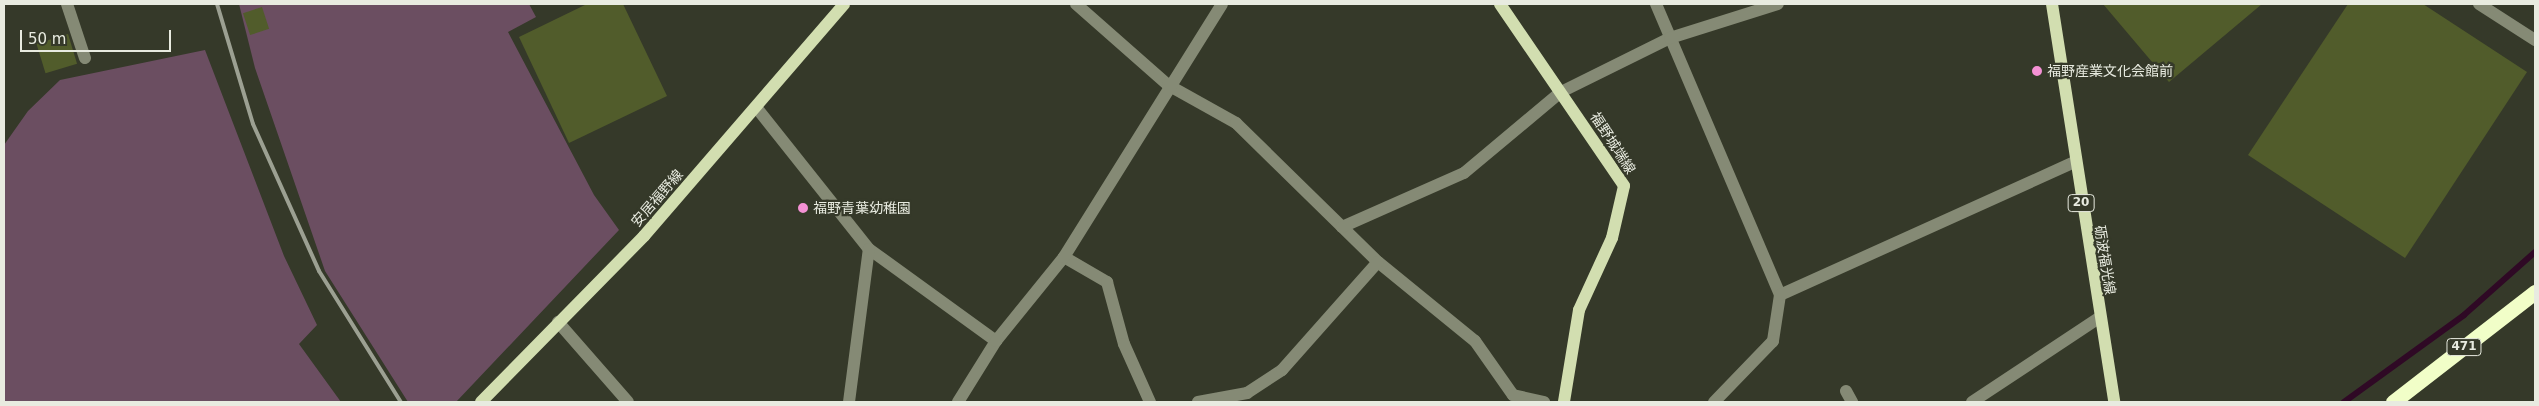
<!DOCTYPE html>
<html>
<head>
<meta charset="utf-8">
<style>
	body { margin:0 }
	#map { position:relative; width:2539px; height:406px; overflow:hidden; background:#353929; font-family:"DejaVu Sans","Noto Sans JP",sans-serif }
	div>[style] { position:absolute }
	.green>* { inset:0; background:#6b4e61 }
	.stream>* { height:6px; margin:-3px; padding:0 3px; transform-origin:3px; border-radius:3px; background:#2f0925 }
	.building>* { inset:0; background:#515c2b; transform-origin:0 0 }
	.minor>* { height:12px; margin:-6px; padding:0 6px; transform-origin:6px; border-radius:6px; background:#858a75 }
	.major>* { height:12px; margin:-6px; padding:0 6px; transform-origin:6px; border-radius:6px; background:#d2deb0 }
	.highway>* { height:15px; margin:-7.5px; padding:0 7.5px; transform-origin:7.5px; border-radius:7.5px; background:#f1fec8 }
	.rail>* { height:4px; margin:-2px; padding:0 2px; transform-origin:2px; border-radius:2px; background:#9ca092 }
	.dots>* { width:14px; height:14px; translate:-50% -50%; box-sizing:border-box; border:2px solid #353929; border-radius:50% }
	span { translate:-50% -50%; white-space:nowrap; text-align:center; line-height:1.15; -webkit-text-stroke:4.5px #353929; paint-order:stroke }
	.shield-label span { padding:1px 4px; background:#353929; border:1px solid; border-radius:4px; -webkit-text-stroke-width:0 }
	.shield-label { font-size:12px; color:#e8ebe0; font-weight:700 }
	.poi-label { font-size:14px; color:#e8ebe0 }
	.left { translate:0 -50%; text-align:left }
	.street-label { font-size:14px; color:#e8ebe0 }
	.frame { position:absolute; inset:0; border:5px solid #e8ebe0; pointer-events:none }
	.scale { position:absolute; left:20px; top:30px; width:151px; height:22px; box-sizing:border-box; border:2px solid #e8ebe0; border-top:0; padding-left:6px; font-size:15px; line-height:18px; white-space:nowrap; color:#e8ebe0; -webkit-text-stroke:4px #353929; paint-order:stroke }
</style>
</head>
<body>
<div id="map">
	<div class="green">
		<i style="clip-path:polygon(239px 4px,529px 4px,536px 17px,508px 32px,594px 195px,619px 230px,456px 402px,408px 402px,325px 271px,255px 68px)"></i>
		<i style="clip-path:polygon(205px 50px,284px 256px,317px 325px,299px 344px,341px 402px,4px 402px,4px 145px,28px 111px,60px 80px)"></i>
	</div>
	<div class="stream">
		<i style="left:2344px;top:402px;width:148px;rotate:-35.9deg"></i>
		<i style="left:2464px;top:315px;width:95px;rotate:-41.6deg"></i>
	</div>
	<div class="building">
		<i style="clip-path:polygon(587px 4px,623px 4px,667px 96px,569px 143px,519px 37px)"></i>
		<i style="clip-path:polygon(2103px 4px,2262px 4px,2169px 82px)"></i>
		<i style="clip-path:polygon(2348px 4px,2423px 4px,2527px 72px,2405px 258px,2248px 155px)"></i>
		<i style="left:262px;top:7px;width:23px;height:20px;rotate:72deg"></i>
		<i style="left:68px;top:34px;width:31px;height:33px;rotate:73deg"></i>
	</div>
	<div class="minor">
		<i style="left:67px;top:4px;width:57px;rotate:71.6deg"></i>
		<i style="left:1076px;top:4px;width:123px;rotate:41.4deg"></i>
		<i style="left:1168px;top:85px;width:78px;rotate:29.2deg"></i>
		<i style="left:1236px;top:123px;width:199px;rotate:44.4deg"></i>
		<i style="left:1378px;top:262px;width:125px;rotate:39.2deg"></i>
		<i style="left:1475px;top:341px;width:66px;rotate:54.9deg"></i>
		<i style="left:1513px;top:395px;width:32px;rotate:13deg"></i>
		<i style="left:1656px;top:4px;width:316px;rotate:66.9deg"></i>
		<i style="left:1780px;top:295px;width:47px;rotate:98.7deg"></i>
		<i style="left:1773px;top:341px;width:85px;rotate:134deg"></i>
		<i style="left:2479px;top:4px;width:67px;rotate:32.7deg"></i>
		<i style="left:756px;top:107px;width:181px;rotate:51.5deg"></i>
		<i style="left:869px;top:249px;width:157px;rotate:35.9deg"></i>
		<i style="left:1342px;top:227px;width:133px;rotate:-23.9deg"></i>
		<i style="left:1464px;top:173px;width:126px;rotate:-39.9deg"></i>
		<i style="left:1561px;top:92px;width:122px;rotate:-26.4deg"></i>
		<i style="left:1670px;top:38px;width:113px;rotate:-17.5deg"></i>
		<i style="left:1064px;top:257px;width:50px;rotate:30.2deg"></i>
		<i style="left:1107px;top:282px;width:64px;rotate:74.7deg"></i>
		<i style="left:1124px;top:344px;width:64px;rotate:65.9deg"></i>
		<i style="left:1780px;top:295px;width:323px;rotate:-24.3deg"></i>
		<i style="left:558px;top:322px;width:106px;rotate:48.8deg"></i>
		<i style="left:1846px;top:391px;width:13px;rotate:61deg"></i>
		<i style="left:849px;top:402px;width:154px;rotate:-82.6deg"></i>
		<i style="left:958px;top:402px;width:72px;rotate:-58.1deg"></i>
		<i style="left:996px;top:341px;width:108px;rotate:-51deg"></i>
		<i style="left:1064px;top:257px;width:298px;rotate:-58deg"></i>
		<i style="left:1198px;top:402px;width:50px;rotate:-10.4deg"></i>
		<i style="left:1247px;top:393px;width:42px;rotate:-33.3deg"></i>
		<i style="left:1282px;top:370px;width:144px;rotate:-48.4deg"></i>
		<i style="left:1972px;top:402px;width:152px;rotate:-33.5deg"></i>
	</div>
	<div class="major">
		<i style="left:1500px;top:4px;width:220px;rotate:55.7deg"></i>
		<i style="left:1624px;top:186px;width:53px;rotate:103deg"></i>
		<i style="left:1612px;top:238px;width:79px;rotate:114.6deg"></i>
		<i style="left:1579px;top:310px;width:93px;rotate:99.3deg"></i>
		<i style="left:2052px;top:4px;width:403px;rotate:81.1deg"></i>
		<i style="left:481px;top:402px;width:233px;rotate:-45.5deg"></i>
		<i style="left:644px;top:236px;width:306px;rotate:-49.2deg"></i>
	</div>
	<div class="highway">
		<i style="left:2393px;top:402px;width:180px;rotate:-37.8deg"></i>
	</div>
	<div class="rail">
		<i style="left:217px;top:4px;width:125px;rotate:73.3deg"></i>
		<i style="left:253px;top:124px;width:161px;rotate:65.8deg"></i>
		<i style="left:319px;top:271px;width:155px;rotate:58deg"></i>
	</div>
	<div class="dots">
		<i style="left:2037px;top:71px;background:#f491d4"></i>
		<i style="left:803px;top:208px;background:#f491d4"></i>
	</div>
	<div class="shield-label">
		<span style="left:2081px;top:203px">20</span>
		<span style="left:2464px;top:347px">471</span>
	</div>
	<div class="poi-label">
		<span class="left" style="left:2047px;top:71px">福野産業文化会館前</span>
		<span class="left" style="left:813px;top:208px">福野青葉幼稚園</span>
	</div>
	<div class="street-label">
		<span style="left:1613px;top:143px;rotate:57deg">福野城端線</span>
		<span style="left:657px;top:198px;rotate:-49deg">安居福野線</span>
		<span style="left:2105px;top:260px;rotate:81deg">砺波福光線</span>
	</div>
	<div class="frame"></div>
	<div class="scale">50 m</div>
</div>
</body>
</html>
